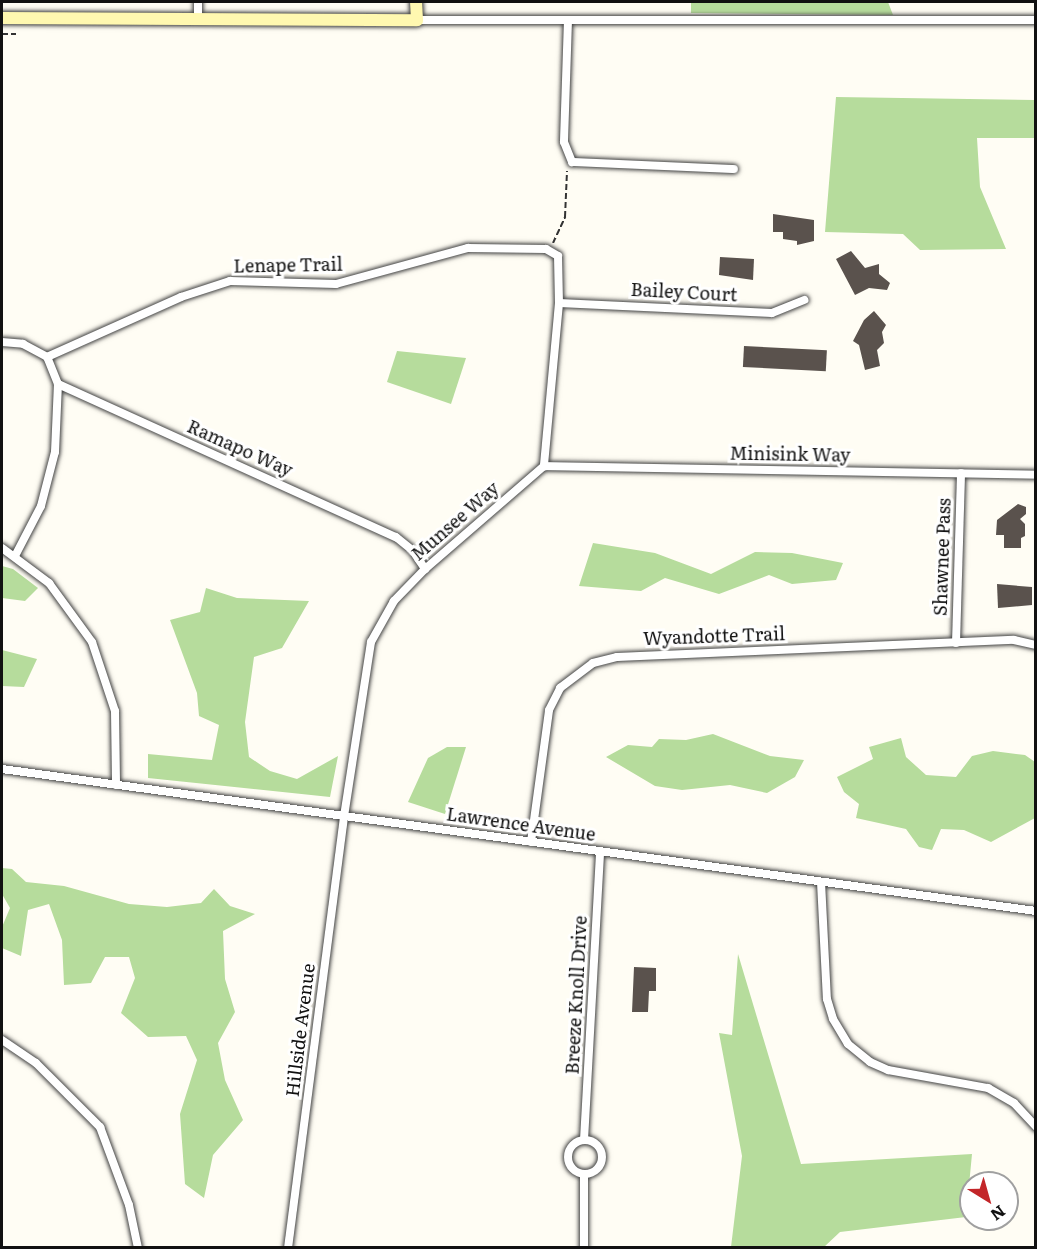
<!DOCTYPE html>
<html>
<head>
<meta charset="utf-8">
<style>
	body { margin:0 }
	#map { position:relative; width:1037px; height:1249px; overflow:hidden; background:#fffdf4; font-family:Literata,serif }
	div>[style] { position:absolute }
	.forest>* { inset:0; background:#b6dc9c }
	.building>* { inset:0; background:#5a524d; transform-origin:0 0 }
	.path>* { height:2px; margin-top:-1px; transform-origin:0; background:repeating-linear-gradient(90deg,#333 0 6px,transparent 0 9px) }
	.roads { filter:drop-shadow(0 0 2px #444) drop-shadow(0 0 2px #444) }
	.street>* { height:8px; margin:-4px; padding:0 4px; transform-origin:4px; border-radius:4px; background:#fff }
	.street>.ring { margin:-4px; padding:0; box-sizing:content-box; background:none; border:8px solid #fff; border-radius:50% }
	.secondary>* { height:12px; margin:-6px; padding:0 6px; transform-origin:6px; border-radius:6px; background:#fff8b0 }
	span { translate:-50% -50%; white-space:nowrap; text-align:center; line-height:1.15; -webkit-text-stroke:6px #fff; paint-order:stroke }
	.street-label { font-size:18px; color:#111 }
	.frame { position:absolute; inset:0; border:3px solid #111; pointer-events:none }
	.north { position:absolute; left:959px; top:1171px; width:60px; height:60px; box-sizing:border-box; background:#fff; border:2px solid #a0a0a0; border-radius:50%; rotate:143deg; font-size:16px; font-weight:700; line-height:24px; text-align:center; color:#111 }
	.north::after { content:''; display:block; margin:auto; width:21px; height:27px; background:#c32629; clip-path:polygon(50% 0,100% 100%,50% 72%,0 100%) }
</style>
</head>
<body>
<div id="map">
	<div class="forest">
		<i style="clip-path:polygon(691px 2px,888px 2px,893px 15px,691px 13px)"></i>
		<i style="clip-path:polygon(836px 97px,1035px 100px,1035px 138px,977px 138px,980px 187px,1006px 249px,920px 250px,903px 234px,825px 232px)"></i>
		<i style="clip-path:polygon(397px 351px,466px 358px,451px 404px,387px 382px)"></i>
		<i style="clip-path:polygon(593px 543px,655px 553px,711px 574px,755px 552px,792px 553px,843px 563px,836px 580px,792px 584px,769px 575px,719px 594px,665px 578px,641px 591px,579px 586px)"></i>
		<i style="clip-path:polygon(2px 566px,13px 569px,38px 588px,25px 601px,2px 598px)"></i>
		<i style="clip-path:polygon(206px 588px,237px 598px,309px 601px,282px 648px,254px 657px,245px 722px,249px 757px,270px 771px,297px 779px,338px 756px,330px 797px,148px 778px,148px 754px,212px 760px,219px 725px,199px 716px,197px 693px,170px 620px,200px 612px)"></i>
		<i style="clip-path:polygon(2px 650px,37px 659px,24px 687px,2px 686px)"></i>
		<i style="clip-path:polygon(713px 734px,770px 756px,804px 760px,795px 777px,767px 793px,730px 785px,682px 790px,655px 786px,606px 757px,628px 745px,652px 747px,659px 739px,686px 740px)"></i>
		<i style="clip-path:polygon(901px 738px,906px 757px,926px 775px,956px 777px,972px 756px,993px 751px,1025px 755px,1035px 762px,1035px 818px,991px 842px,964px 830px,941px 829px,932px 850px,919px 847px,906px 829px,856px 818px,859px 804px,844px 792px,837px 777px,873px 759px,869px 747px)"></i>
		<i style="clip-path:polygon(447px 747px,466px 747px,445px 814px,408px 802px,428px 758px)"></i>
		<i style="clip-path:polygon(2px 868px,12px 869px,26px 882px,64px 886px,129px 904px,167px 907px,201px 903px,214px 889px,230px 906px,255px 914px,223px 931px,225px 979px,235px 1012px,218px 1043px,225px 1080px,243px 1120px,213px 1155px,204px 1198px,185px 1184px,180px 1114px,197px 1060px,186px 1036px,148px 1037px,121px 1013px,135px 978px,129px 957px,105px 957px,91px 983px,64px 985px,62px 940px,49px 904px,28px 910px,21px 956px,2px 948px,2px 927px,10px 908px,2px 894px)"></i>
		<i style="clip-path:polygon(738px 954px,801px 1164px,972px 1154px,966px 1217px,840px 1232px,824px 1247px,731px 1247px,742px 1156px,719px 1033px,732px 1035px)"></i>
	</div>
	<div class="building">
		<i style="clip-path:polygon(773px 214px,814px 220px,814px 241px,797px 245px,797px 241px,783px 239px,783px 232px,773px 232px)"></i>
		<i style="clip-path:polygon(851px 251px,865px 268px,879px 264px,879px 274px,890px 283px,887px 290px,869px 288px,855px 295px,836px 259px)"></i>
		<i style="clip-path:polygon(720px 257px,754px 259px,753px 280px,719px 275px)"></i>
		<i style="clip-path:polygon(874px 311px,886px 325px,882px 332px,884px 343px,877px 350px,880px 366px,865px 370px,859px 345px,853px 341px,864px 320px)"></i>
		<i style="left:744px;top:346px;width:83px;height:21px;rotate:3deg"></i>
		<i style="clip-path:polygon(1018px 504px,1026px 507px,1026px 514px,1020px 519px,1025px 524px,1025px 536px,1021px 538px,1021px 548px,1004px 548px,1004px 535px,996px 535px,997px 520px)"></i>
		<i style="clip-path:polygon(997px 584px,1032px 587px,1032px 605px,998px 608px)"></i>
		<i style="clip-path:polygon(634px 967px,656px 968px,656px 991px,649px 991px,648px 1012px,632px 1012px)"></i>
	</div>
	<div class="path">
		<i style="left:2px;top:34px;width:14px"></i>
		<i style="left:553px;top:243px;width:29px;rotate:-65deg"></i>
		<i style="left:565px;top:217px;width:46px;rotate:-87.5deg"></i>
	</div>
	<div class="roads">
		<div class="street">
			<i style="left:198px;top:2px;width:19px;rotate:90deg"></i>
			<i style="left:417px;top:20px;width:619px"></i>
			<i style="left:568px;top:20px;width:122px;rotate:91.9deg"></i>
			<i style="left:564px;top:142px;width:22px;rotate:68deg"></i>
			<i style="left:572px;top:162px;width:162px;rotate:2.5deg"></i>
			<i style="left:559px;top:303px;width:213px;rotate:2.7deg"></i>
			<i style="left:772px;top:313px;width:35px;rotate:-22deg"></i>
			<i style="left:2px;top:342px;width:21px;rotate:5deg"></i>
			<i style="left:23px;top:344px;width:27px;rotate:28deg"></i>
			<i style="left:47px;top:357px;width:147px;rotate:-24.1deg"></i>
			<i style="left:181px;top:297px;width:52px;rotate:-18.1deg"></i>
			<i style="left:230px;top:281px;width:106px;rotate:1.6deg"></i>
			<i style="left:336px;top:284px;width:137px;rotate:-15.3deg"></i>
			<i style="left:468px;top:248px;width:78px;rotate:0.7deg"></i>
			<i style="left:546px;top:249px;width:14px;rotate:30deg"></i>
			<i style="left:558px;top:256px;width:47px;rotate:88.8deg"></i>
			<i style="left:559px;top:303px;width:164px;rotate:95.3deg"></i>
			<i style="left:544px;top:466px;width:157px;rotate:139.1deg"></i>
			<i style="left:425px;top:569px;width:45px;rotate:134.1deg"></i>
			<i style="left:394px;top:601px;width:47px;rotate:119.3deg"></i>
			<i style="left:371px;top:642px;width:177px;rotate:98.8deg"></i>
			<i style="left:344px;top:817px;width:435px;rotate:97.4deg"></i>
			<i style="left:58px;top:384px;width:371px;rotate:24.4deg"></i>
			<i style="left:396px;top:537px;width:22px;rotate:39deg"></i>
			<i style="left:413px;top:551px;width:22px;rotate:56deg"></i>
			<i style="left:544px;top:466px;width:492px;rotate:1deg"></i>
			<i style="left:2px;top:548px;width:59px;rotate:36.7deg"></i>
			<i style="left:49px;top:583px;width:73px;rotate:53.9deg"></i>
			<i style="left:92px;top:642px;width:73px;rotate:71.6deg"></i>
			<i style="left:115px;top:711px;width:74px;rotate:89.2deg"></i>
			<i style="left:15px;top:556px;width:56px;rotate:-62.5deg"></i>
			<i style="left:41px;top:506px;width:56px;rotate:-75.5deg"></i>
			<i style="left:55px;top:452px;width:68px;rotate:-87.5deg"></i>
			<i style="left:58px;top:384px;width:29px;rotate:-112deg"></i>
			<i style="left:956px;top:643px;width:170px;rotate:-88.3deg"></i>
			<i style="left:2px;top:769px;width:1044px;rotate:7.82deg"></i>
			<i style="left:531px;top:842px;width:133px;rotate:-82.2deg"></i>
			<i style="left:549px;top:710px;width:25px;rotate:-63deg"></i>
			<i style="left:560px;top:688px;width:41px;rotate:-37.1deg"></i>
			<i style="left:593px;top:663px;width:25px;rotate:-14deg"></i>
			<i style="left:617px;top:657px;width:397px;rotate:-2.5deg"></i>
			<i style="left:1014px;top:640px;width:23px;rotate:13deg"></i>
			<i style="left:821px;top:882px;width:117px;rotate:87.1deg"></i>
			<i style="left:827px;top:999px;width:21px;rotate:73deg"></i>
			<i style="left:833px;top:1019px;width:29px;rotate:59deg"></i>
			<i style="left:848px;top:1044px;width:28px;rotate:39deg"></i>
			<i style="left:870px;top:1062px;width:20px;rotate:24deg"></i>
			<i style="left:888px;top:1070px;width:102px;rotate:10.2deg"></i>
			<i style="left:988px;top:1088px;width:30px;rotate:30deg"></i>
			<i style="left:1014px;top:1103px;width:33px;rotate:47deg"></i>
			<i style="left:2px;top:1040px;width:41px;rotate:34.1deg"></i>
			<i style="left:36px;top:1063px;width:91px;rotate:45deg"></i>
			<i style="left:100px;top:1127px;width:83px;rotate:69.6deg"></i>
			<i style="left:129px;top:1205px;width:44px;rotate:78.2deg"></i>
			<i style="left:584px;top:1140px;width:289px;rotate:-86.8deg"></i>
			<i class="ring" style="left:568px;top:1140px;width:26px;height:26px"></i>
			<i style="left:584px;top:1174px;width:74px;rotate:90deg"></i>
		</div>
		<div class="secondary">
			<i style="left:2px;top:18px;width:415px;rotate:0.3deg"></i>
			<i style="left:417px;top:20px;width:18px;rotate:-93deg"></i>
		</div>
	</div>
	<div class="street-label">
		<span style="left:288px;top:265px;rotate:-1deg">Lenape Trail</span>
		<span style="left:684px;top:292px;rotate:3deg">Bailey Court</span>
		<span style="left:240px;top:448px;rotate:24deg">Ramapo Way</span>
		<span style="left:790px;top:454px;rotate:1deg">Minisink Way</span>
		<span style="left:455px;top:521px;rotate:-41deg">Munsee Way</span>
		<span style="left:942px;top:557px;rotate:-88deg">Shawnee Pass</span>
		<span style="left:714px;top:636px;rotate:-2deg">Wyandotte Trail</span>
		<span style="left:521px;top:824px;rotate:8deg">Lawrence Avenue</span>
		<span style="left:576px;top:995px;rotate:-87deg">Breeze Knoll Drive</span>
		<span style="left:300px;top:1030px;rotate:-83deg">Hillside Avenue</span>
	</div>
	<div class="frame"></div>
	<div class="north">N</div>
</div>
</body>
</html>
